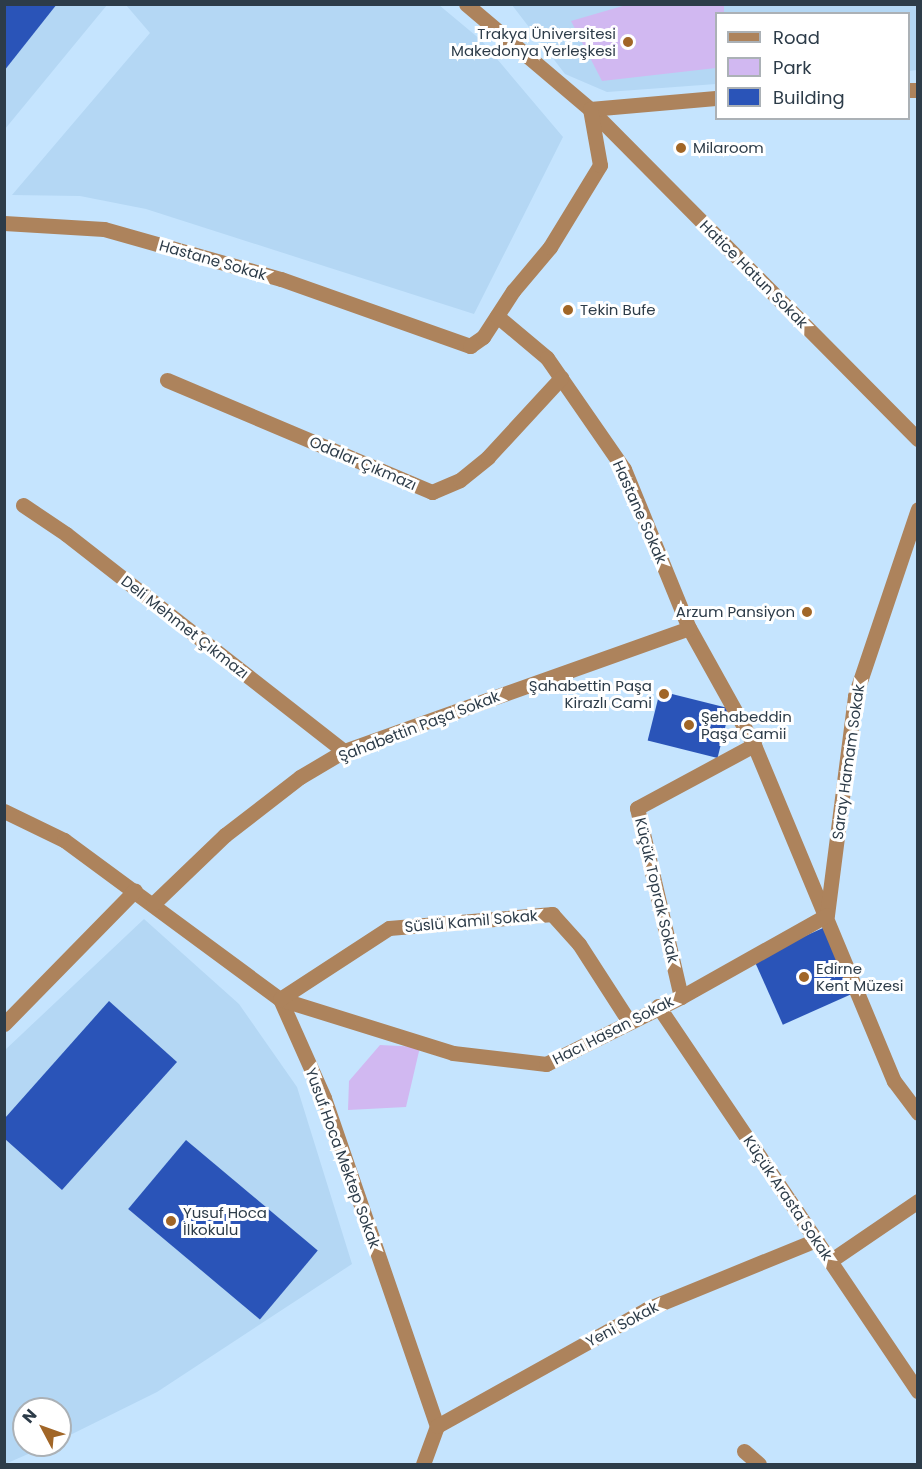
<!DOCTYPE html>
<html>
<head>
<meta charset="utf-8">
<style>
	body { margin:0 }
	#map { position:relative; width:922px; height:1469px; overflow:hidden; background:#c5e4fe; font-family:Poppins,sans-serif }
	div>[style] { position:absolute }
	.built>* { inset:0; background:#b4d7f4 }
	.green>* { inset:0; background:#d1b8f1 }
	.building>* { inset:0; background:#2a54b8; transform-origin:0 0 }
	.minor>* { height:15px; margin:-7.5px; padding:0 7.5px; transform-origin:7.5px; border-radius:7.5px; background:#ad835c }
	.dots>* { width:16px; height:16px; translate:-50% -50%; box-sizing:border-box; border:3px solid #fff; border-radius:50% }
	span { translate:-50% -50%; white-space:nowrap; text-align:center; line-height:1.15; -webkit-text-stroke:6px #fff; paint-order:stroke }
	.poi-label { font-size:15px; color:#2d3c49 }
	.right { translate:-100% -50%; text-align:right }
	.left { translate:0 -50%; text-align:left }
	.street-label { font-size:15px; color:#2d3c49 }
	.frame { position:absolute; inset:0; border:6px solid #2d3c49; pointer-events:none }
	.legend { position:absolute; left:715px; top:12px; width:195px; height:108px; box-sizing:border-box; background:#fff; border:2px solid #abb1b6; margin:0; padding:8px 10px; list-style:none; font-size:18px; color:#2d3c49 }
	.legend li { display:flex; align-items:center; gap:12px; height:30px }
	.legend b { width:30px; border:2px solid #abb1b6 }
	.north { position:absolute; left:12px; top:1397px; width:60px; height:60px; box-sizing:border-box; background:#fff; border:2px solid #abb1b6; border-radius:50%; rotate:311deg; font-size:16px; font-weight:700; line-height:24px; text-align:center; color:#2d3c49 }
	.north::after { content:''; display:block; margin:auto; width:21px; height:27px; background:#a16627; clip-path:polygon(50% 0,100% 100%,50% 72%,0 100%) }
</style>
</head>
<body>
<div id="map">
	<div class="built">
		<i style="clip-path:polygon(5px 5px,107px 5px,5px 129px)"></i>
		<i style="clip-path:polygon(126px 5px,439px 5px,481px 40px,563px 137px,474px 314px,146px 209px,80px 196px,12px 195px,150px 33px)"></i>
		<i style="clip-path:polygon(512px 5px,917px 5px,917px 70px,909px 71px,908px 14px,716px 14px,716px 84px,607px 92px,565px 74px)"></i>
		<i style="clip-path:polygon(144px 919px,239px 1004px,297px 1087px,352px 1264px,157px 1392px,60px 1440px,60px 1409px,24px 1409px,24px 1445px,49px 1445px,5px 1464px,5px 1050px)"></i>
	</div>
	<div class="green">
		<i style="clip-path:polygon(626px 5px,724px 5px,724px 13px,716px 14px,716px 68px,602px 81px,571px 21px)"></i>
		<i style="clip-path:polygon(380px 1045px,420px 1047px,406px 1107px,348px 1110px,349px 1081px)"></i>
	</div>
	<div class="building">
		<i style="clip-path:polygon(4px 4px,57px 4px,4px 71px)"></i>
		<i style="left:660px;top:691px;width:72px;height:51px;rotate:14deg"></i>
		<i style="left:823px;top:928px;width:72px;height:76px;rotate:66deg"></i>
		<i style="clip-path:polygon(109px 1001px,177px 1062px,62px 1190px,5px 1139px,5px 1118px)"></i>
		<i style="left:186px;top:1140px;width:172px;height:90px;rotate:40deg"></i>
	</div>
	<div class="minor">
		<i style="left:466px;top:4px;width:162px;rotate:40.3deg"></i>
		<i style="left:590px;top:109px;width:465px;rotate:45.2deg"></i>
		<i style="left:908px;top:90px;width:10px"></i>
		<i style="left:590px;top:109px;width:126px;rotate:-5deg"></i>
		<i style="left:4px;top:223px;width:100px;rotate:3.4deg"></i>
		<i style="left:104px;top:229px;width:184px;rotate:15.8deg"></i>
		<i style="left:281px;top:279px;width:201px;rotate:19.5deg"></i>
		<i style="left:470px;top:346px;width:16px;rotate:-35deg"></i>
		<i style="left:483px;top:337px;width:55px;rotate:-56.9deg"></i>
		<i style="left:513px;top:291px;width:57px;rotate:-49.9deg"></i>
		<i style="left:550px;top:247px;width:96px;rotate:-58.6deg"></i>
		<i style="left:600px;top:165px;width:57px;rotate:-100.1deg"></i>
		<i style="left:497px;top:316px;width:65px;rotate:40deg"></i>
		<i style="left:547px;top:358px;width:135px;rotate:55.3deg"></i>
		<i style="left:624px;top:469px;width:172px;rotate:67.8deg"></i>
		<i style="left:689px;top:628px;width:134px;rotate:60.9deg"></i>
		<i style="left:754px;top:745px;width:364px;rotate:67.4deg"></i>
		<i style="left:894px;top:1081px;width:40px;rotate:53deg"></i>
		<i style="left:167px;top:380px;width:288px;rotate:22.9deg"></i>
		<i style="left:432px;top:492px;width:30px;rotate:-23deg"></i>
		<i style="left:460px;top:480px;width:36px;rotate:-39deg"></i>
		<i style="left:488px;top:457px;width:108px;rotate:-47.3deg"></i>
		<i style="left:23px;top:505px;width:52px;rotate:34deg"></i>
		<i style="left:66px;top:534px;width:353px;rotate:38deg"></i>
		<i style="left:4px;top:811px;width:67px;rotate:25.8deg"></i>
		<i style="left:64px;top:840px;width:268px;rotate:36.4deg"></i>
		<i style="left:280px;top:999px;width:108px;rotate:66deg"></i>
		<i style="left:324px;top:1098px;width:347px;rotate:71deg"></i>
		<i style="left:437px;top:1426px;width:40px;rotate:110.2deg"></i>
		<i style="left:153px;top:904px;width:100px;rotate:-43.8deg"></i>
		<i style="left:225px;top:835px;width:95px;rotate:-37.7deg"></i>
		<i style="left:300px;top:777px;width:51px;rotate:-30.6deg"></i>
		<i style="left:344px;top:751px;width:366px;rotate:-19.6deg"></i>
		<i style="left:827px;top:915px;width:221px;rotate:-82.7deg"></i>
		<i style="left:855px;top:696px;width:197px;rotate:-71.4deg"></i>
		<i style="left:681px;top:997px;width:194px;rotate:-103.1deg"></i>
		<i style="left:637px;top:808px;width:133px;rotate:-28.3deg"></i>
		<i style="left:280px;top:999px;width:181px;rotate:17.3deg"></i>
		<i style="left:453px;top:1053px;width:94px;rotate:6.7deg"></i>
		<i style="left:546px;top:1064px;width:151px;rotate:-26.4deg"></i>
		<i style="left:681px;top:997px;width:167px;rotate:-29.3deg"></i>
		<i style="left:280px;top:999px;width:130px;rotate:-33.1deg"></i>
		<i style="left:389px;top:928px;width:164px;rotate:-4.9deg"></i>
		<i style="left:552px;top:914px;width:40px;rotate:48deg"></i>
		<i style="left:579px;top:944px;width:90px;rotate:57.2deg"></i>
		<i style="left:658px;top:1006px;width:465px;rotate:56deg"></i>
		<i style="left:4px;top:1024px;width:187px;rotate:-45.6deg"></i>
		<i style="left:830px;top:1261px;width:107px;rotate:-34.3deg"></i>
		<i style="left:437px;top:1426px;width:240px;rotate:-29.1deg"></i>
		<i style="left:647px;top:1309px;width:183px;rotate:-22.2deg"></i>
		<i style="left:744px;top:1451px;width:20px;rotate:41deg"></i>
	</div>
	<div class="dots">
		<i style="left:628px;top:42px;background:#a16627"></i>
		<i style="left:681px;top:148px;background:#a16627"></i>
		<i style="left:568px;top:310px;background:#a16627"></i>
		<i style="left:807px;top:612px;background:#a16627"></i>
		<i style="left:664px;top:694px;background:#a16627"></i>
		<i style="left:689px;top:725px;background:#a16627"></i>
		<i style="left:804px;top:977px;background:#a16627"></i>
		<i style="left:171px;top:1221px;background:#a16627"></i>
	</div>
	<div class="poi-label">
		<span class="right" style="left:616px;top:42px">Trakya Üniversitesi<br>Makedonya Yerleşkesi</span>
		<span class="left" style="left:693px;top:148px">Milaroom</span>
		<span class="left" style="left:580px;top:310px">Tekin Bufe</span>
		<span class="right" style="left:795px;top:612px">Arzum Pansiyon</span>
		<span class="right" style="left:652px;top:694px">Şahabettin Paşa<br>Kirazlı Cami</span>
		<span class="left" style="left:701px;top:725px">Şehabeddin<br>Paşa Camii</span>
		<span class="left" style="left:816px;top:977px">Edirne<br>Kent Müzesi</span>
		<span class="left" style="left:183px;top:1221px">Yusuf Hoca<br>İlkokulu</span>
	</div>
	<div class="street-label">
		<span style="left:213px;top:260px;rotate:16deg">Hastane Sokak</span>
		<span style="left:754px;top:274px;rotate:45deg">Hatice Hatun Sokak</span>
		<span style="left:363px;top:463px;rotate:23deg">Odalar Çıkmazı</span>
		<span style="left:640px;top:512px;rotate:66deg">Hastane Sokak</span>
		<span style="left:185px;top:627px;rotate:38deg">Deli Mehmet Çıkmazı</span>
		<span style="left:419px;top:726px;rotate:-21deg">Şahabettin Paşa Sokak</span>
		<span style="left:848px;top:762px;rotate:-82deg">Saray Hamam Sokak</span>
		<span style="left:657px;top:890px;rotate:77deg">Küçük Toprak Sokak</span>
		<span style="left:471px;top:921px;rotate:-5deg">Süslü Kamil Sokak</span>
		<span style="left:613px;top:1030px;rotate:-27deg">Hacı Hasan Sokak</span>
		<span style="left:343px;top:1158px;rotate:70deg">Yusuf Hoca Mektep Sokak</span>
		<span style="left:788px;top:1198px;rotate:56deg">Küçük Arasta Sokak</span>
		<span style="left:622px;top:1324px;rotate:-28deg">Yeni Sokak</span>
	</div>
	<div class="frame"></div>
	<ul class="legend">
	<li><b style="height:8px;background:#ad835c"></b>Road</li>
	<li><b style="height:16px;background:#d1b8f1"></b>Park</li>
	<li><b style="height:16px;background:#2a54b8"></b>Building</li>
	</ul>
	<div class="north">N</div>
</div>
</body>
</html>
